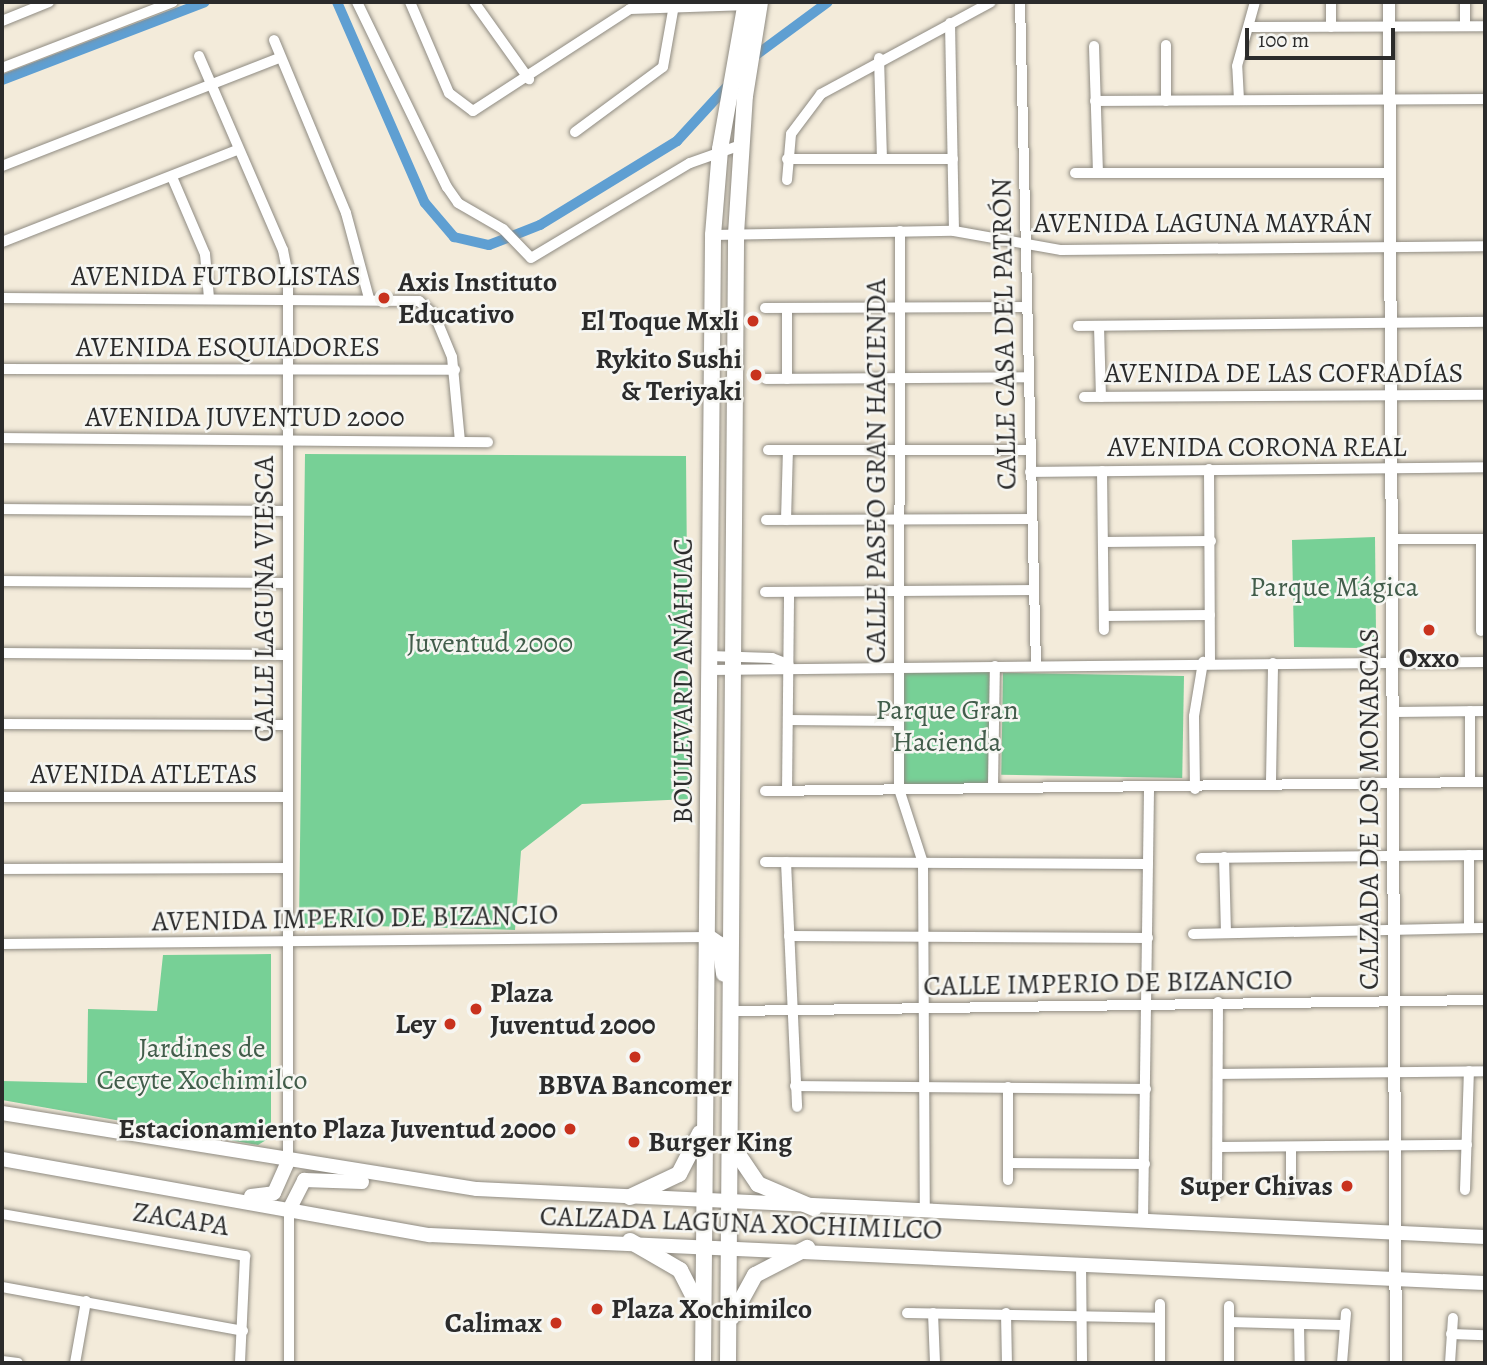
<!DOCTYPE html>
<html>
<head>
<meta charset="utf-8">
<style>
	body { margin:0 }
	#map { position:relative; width:1487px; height:1365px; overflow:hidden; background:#f3ebda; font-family:Alegreya,serif }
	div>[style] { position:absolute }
	.green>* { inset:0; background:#77d096; transform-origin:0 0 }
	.canal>* { height:10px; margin:-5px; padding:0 5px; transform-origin:5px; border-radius:5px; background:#5f9fd2 }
	.roads { filter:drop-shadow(0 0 2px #8f8b82) drop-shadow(0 0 2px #8f8b82) }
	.minor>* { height:10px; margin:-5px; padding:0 5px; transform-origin:5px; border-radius:5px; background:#fff }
	.tertiary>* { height:12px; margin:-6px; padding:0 6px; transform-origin:6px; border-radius:6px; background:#fff }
	.secondary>* { height:14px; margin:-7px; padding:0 7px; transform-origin:7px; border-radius:7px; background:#fff }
	.primary>* { height:16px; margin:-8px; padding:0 8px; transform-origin:8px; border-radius:8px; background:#fff }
	.dots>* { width:19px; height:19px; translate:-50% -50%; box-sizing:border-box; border:4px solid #f6f6f2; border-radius:50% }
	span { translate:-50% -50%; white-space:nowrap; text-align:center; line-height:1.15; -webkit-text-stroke:5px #f6f6f2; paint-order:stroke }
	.street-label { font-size:28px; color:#2b2b2b }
	.poi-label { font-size:28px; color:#2b2b2b; font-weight:700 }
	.left { translate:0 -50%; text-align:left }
	.right { translate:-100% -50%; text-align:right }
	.park-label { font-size:28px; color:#425d4b }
	.frame { position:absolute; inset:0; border:4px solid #2b2b2b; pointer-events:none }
	.scale { position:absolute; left:1245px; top:28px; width:150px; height:32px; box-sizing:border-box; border:4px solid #2b2b2b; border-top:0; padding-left:9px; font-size:21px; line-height:24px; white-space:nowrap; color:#2b2b2b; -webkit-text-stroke:5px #f6f6f2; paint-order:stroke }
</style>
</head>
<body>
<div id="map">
	<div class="green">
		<i style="clip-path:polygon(305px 454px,686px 456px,689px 799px,582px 804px,521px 851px,515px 930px,299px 924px)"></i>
		<i style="clip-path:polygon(1375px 537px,1376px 635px,1360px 648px,1294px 647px,1292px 540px)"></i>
		<i style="left:902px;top:669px;width:88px;height:116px;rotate:1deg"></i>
		<i style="left:1184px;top:676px;width:102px;height:181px;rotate:91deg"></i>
		<i style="clip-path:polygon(271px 954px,271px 1137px,258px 1145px,2px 1100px,2px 1081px,87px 1083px,88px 1009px,157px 1011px,163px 955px)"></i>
	</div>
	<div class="canal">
		<i style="left:337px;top:2px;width:219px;rotate:66.4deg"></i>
		<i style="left:425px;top:203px;width:45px;rotate:49.5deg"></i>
		<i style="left:454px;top:237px;width:36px;rotate:13deg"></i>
		<i style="left:489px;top:245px;width:55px;rotate:-21.4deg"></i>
		<i style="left:540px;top:225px;width:161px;rotate:-31.5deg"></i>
		<i style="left:677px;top:141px;width:81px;rotate:-47.5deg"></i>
		<i style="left:752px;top:58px;width:94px;rotate:-36.4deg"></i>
		<i style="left:2px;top:80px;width:217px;rotate:-21deg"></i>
	</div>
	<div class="roads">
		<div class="minor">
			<i style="left:357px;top:2px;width:206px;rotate:64.1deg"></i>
			<i style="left:447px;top:187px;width:19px;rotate:55deg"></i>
			<i style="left:458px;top:203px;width:52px;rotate:30deg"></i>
			<i style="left:503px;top:229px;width:40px;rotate:46deg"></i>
			<i style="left:531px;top:258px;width:185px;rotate:-30.9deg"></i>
			<i style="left:690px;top:163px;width:54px;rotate:-19.4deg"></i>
			<i style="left:410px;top:2px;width:99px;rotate:66.8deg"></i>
			<i style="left:449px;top:93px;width:30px;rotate:37deg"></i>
			<i style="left:473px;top:111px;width:187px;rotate:-33deg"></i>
			<i style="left:630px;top:9px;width:119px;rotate:-1.9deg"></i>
			<i style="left:474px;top:2px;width:95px;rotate:54.5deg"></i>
			<i style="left:1020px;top:2px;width:662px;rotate:88.62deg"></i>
			<i style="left:1331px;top:2px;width:25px;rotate:90deg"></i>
			<i style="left:1465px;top:2px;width:24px;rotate:90deg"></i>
			<i style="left:2px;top:21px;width:51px;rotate:-22deg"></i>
			<i style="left:950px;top:23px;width:208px;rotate:88.9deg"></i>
			<i style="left:1249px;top:27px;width:236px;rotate:-0.2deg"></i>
			<i style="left:274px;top:40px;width:187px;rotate:67.4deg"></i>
			<i style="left:346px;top:213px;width:88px;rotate:74.9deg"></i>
			<i style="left:1094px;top:46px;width:127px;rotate:88.2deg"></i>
			<i style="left:199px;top:56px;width:211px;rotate:66.6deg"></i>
			<i style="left:283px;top:250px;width:26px;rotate:79deg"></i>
			<i style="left:288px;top:276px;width:885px;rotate:90deg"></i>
			<i style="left:879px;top:58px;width:101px;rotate:88.3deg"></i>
			<i style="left:2px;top:68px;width:183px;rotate:-21.1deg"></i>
			<i style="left:1239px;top:100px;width:34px;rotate:-93deg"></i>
			<i style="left:1237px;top:66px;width:66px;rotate:-74.3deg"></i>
			<i style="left:1095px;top:101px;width:390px;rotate:-0.3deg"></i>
			<i style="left:1166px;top:101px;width:56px;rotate:-90deg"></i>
			<i style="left:575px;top:132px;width:109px;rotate:-36.5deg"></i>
			<i style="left:663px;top:67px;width:63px;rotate:-79.9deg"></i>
			<i style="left:787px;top:159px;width:166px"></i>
			<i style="left:2px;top:166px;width:297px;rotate:-21.3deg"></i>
			<i style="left:1075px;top:173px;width:315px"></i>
			<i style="left:172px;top:177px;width:84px;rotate:66.8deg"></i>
			<i style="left:205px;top:254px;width:44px;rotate:84.8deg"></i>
			<i style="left:787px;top:180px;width:46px;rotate:-85deg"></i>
			<i style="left:791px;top:134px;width:50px;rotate:-53.1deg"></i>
			<i style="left:821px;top:94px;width:193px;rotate:-28.4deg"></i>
			<i style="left:900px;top:231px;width:558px;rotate:90.1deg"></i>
			<i style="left:899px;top:789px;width:78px;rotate:72deg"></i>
			<i style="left:923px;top:863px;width:348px;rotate:89.7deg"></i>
			<i style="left:713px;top:235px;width:241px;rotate:-1deg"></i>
			<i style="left:954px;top:231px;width:109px;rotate:10.1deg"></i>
			<i style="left:1061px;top:250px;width:424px;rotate:-0.5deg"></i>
			<i style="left:2px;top:242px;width:252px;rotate:-21.4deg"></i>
			<i style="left:2px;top:298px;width:417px;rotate:0.4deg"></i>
			<i style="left:419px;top:301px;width:22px;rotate:43deg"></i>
			<i style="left:435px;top:316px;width:44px;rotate:67.5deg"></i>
			<i style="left:452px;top:357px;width:84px;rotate:84.6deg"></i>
			<i style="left:765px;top:308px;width:261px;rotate:-0.2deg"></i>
			<i style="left:787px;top:308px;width:71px;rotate:90deg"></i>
			<i style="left:1078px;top:326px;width:407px;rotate:-0.6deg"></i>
			<i style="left:1099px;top:326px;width:71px;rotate:88.4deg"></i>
			<i style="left:2px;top:369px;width:453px;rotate:0.1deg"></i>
			<i style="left:766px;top:379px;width:262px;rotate:-0.4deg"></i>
			<i style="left:1084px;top:397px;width:401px;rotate:-0.3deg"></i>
			<i style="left:2px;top:438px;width:486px;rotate:0.5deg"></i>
			<i style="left:768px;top:450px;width:261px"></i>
			<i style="left:1209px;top:469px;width:193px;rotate:89.7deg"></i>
			<i style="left:1102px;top:471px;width:159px;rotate:89.3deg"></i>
			<i style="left:1030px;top:472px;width:455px;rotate:-0.6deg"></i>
			<i style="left:2px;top:509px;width:284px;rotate:0.4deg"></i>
			<i style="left:766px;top:520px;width:264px;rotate:-0.2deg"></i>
			<i style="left:786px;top:520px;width:70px;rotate:-88.4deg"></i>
			<i style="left:1391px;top:539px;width:94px"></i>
			<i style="left:1481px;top:539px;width:92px;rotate:90deg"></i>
			<i style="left:1103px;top:542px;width:108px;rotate:-0.5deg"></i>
			<i style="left:2px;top:581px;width:283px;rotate:0.4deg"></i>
			<i style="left:765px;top:592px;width:267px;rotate:-0.4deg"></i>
			<i style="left:1104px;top:616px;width:106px;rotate:-0.5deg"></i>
			<i style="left:2px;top:653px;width:283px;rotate:0.4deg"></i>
			<i style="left:710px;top:656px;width:62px;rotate:1.8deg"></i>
			<i style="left:772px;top:658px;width:18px;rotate:22deg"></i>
			<i style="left:710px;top:670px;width:775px;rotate:-0.59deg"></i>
			<i style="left:1470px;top:711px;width:71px;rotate:90deg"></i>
			<i style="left:1394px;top:712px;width:91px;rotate:-0.6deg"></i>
			<i style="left:788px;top:720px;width:109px;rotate:0.5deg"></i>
			<i style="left:2px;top:724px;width:284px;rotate:0.2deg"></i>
			<i style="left:1271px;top:781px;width:118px;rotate:-89deg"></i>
			<i style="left:993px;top:787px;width:121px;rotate:-89.1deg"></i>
			<i style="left:1195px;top:789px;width:73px;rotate:-90.8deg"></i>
			<i style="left:1194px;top:716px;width:55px;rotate:-80.5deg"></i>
			<i style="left:765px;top:791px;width:720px;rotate:-0.72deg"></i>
			<i style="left:787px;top:791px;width:199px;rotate:-89.4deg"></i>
			<i style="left:2px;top:797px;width:283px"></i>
			<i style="left:1469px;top:855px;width:72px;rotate:90deg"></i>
			<i style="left:1224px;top:857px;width:76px;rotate:88.5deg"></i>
			<i style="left:1201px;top:858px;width:284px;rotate:-0.6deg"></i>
			<i style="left:765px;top:862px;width:383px;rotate:0.3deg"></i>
			<i style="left:786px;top:862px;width:245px;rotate:87.4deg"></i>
			<i style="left:2px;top:869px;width:284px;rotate:-0.2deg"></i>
			<i style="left:1193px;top:934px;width:289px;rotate:-1.2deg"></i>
			<i style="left:789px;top:936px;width:359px;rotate:0.3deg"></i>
			<i style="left:2px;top:944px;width:706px;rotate:-0.57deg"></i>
			<i style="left:732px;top:1011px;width:753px;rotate:-0.84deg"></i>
			<i style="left:1220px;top:1074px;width:265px;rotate:-0.6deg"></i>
			<i style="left:795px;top:1086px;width:351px;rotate:0.5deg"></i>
			<i style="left:1219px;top:1147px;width:248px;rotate:-0.5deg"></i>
			<i style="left:1291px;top:1147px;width:44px;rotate:90deg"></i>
			<i style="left:1008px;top:1163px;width:137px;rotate:0.4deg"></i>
			<i style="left:1008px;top:1180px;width:93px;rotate:-90deg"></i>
			<i style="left:1465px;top:1190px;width:119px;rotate:-88.1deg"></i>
			<i style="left:1217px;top:1193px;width:191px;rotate:-89.7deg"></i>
			<i style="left:2px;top:1214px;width:247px;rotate:9.8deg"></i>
			<i style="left:245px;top:1256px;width:107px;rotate:92.7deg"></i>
			<i style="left:1143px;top:1220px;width:431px;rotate:-89.2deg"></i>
			<i style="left:1081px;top:1263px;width:100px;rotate:89.4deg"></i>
			<i style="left:2px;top:1287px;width:245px;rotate:10.3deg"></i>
			<i style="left:1160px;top:1304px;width:59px;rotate:90deg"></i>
			<i style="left:907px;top:1313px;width:253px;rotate:1.1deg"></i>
			<i style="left:933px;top:1313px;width:50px;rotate:87.7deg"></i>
			<i style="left:1006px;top:1313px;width:50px;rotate:88.9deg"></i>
			<i style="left:1229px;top:1322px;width:113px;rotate:1.5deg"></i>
			<i style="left:1299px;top:1324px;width:39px;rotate:89deg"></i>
			<i style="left:1451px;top:1334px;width:34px;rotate:2deg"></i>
			<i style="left:2px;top:1361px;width:16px;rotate:7deg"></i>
			<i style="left:75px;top:1363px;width:63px;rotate:-79.9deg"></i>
			<i style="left:289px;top:1363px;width:153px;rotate:-90deg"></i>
			<i style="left:1229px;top:1363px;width:57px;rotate:-90deg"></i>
			<i style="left:1342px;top:1363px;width:50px;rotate:-85.4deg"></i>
			<i style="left:1450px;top:1363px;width:45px;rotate:-86.2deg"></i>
		</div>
		<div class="tertiary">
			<i style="left:1389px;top:2px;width:1361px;rotate:89.71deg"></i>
		</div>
		<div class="secondary">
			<i style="left:2px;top:1113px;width:481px;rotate:9.1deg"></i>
			<i style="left:477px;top:1189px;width:1009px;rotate:2.73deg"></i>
			<i style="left:2px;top:1159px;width:435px;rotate:10.1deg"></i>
			<i style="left:430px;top:1235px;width:1056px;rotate:2.61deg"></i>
			<i style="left:251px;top:1196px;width:23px;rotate:-7deg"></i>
			<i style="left:274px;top:1193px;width:35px;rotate:-66deg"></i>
			<i style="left:289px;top:1210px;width:34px;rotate:-63deg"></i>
			<i style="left:304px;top:1180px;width:58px;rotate:2deg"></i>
		</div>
		<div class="primary">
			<i style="left:708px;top:937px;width:14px;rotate:34deg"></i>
			<i style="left:720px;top:945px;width:29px;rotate:82deg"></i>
			<i style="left:733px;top:1147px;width:45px;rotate:56deg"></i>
			<i style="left:758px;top:1184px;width:61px;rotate:23.2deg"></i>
			<i style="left:630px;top:1197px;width:54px;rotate:-25.1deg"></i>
			<i style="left:679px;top:1174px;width:46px;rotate:-62.9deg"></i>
			<i style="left:630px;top:1241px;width:58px;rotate:30.1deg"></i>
			<i style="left:680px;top:1270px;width:44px;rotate:62.9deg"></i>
			<i style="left:732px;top:1317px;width:48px;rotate:-61.3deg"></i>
			<i style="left:755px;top:1275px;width:59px;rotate:-27.4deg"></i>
			<i style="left:703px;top:1363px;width:1128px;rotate:-89.49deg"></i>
			<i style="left:713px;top:235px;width:86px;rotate:-85.3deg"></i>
			<i style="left:720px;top:149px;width:149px;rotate:-80deg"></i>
			<i style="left:728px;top:1363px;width:1129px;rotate:-89.59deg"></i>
			<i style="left:736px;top:234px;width:138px;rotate:-86.3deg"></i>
			<i style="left:745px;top:96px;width:95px;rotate:-80.9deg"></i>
		</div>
	</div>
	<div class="dots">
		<i style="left:384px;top:298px;background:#c8321e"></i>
		<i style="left:753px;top:321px;background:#c8321e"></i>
		<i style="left:756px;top:375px;background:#c8321e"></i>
		<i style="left:1429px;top:630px;background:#c8321e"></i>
		<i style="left:476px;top:1009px;background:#c8321e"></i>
		<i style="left:450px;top:1024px;background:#c8321e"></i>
		<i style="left:635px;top:1057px;background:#c8321e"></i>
		<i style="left:570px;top:1129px;background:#c8321e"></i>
		<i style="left:634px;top:1142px;background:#c8321e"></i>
		<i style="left:1347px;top:1186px;background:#c8321e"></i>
		<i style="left:597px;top:1309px;background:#c8321e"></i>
		<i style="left:556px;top:1323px;background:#c8321e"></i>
	</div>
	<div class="street-label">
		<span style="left:1203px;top:223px">AVENIDA LAGUNA MAYRÁN</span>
		<span style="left:216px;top:276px">AVENIDA FUTBOLISTAS</span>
		<span style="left:1004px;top:334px;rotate:-91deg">CALLE CASA DEL PATRÓN</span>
		<span style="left:228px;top:347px">AVENIDA ESQUIADORES</span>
		<span style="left:1284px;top:373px">AVENIDA DE LAS COFRADÍAS</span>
		<span style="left:245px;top:417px">AVENIDA JUVENTUD 2000</span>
		<span style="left:1257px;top:447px">AVENIDA CORONA REAL</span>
		<span style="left:876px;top:471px;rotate:-90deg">CALLE PASEO GRAN HACIENDA</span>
		<span style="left:264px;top:599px;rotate:-90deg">CALLE LAGUNA VIESCA</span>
		<span style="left:683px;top:681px;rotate:-90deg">BOULEVARD ANÁHUAC</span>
		<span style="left:144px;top:774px">AVENIDA ATLETAS</span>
		<span style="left:1369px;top:809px;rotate:-90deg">CALZADA DE LOS MONARCAS</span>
		<span style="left:355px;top:918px;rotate:-1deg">AVENIDA IMPERIO DE BIZANCIO</span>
		<span style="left:1108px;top:983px;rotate:-1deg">CALLE IMPERIO DE BIZANCIO</span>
		<span style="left:181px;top:1219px;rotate:9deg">ZACAPA</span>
		<span style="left:741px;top:1223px;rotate:2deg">CALZADA LAGUNA XOCHIMILCO</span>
	</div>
	<div class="poi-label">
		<span class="left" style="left:398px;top:298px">Axis Instituto<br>Educativo</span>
		<span class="right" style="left:739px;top:321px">El Toque Mxli</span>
		<span class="right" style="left:742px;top:375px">Rykito Sushi<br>&amp; Teriyaki</span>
		<span style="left:1429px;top:658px">Oxxo</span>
		<span class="left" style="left:490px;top:1009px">Plaza<br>Juventud 2000</span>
		<span class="right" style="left:436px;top:1024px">Ley</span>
		<span style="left:635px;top:1085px">BBVA Bancomer</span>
		<span class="right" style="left:556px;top:1129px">Estacionamiento Plaza Juventud 2000</span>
		<span class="left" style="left:648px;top:1142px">Burger King</span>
		<span class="right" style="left:1333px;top:1186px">Super Chivas</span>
		<span class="left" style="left:611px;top:1309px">Plaza Xochimilco</span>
		<span class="right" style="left:542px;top:1323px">Calimax</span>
	</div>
	<div class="park-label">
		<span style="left:1334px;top:587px">Parque Mágica</span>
		<span style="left:490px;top:643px">Juventud 2000</span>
		<span style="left:947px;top:726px">Parque Gran<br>Hacienda</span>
		<span style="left:202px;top:1064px">Jardines de<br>Cecyte Xochimilco</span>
	</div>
	<div class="frame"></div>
	<div class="scale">100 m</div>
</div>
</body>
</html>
